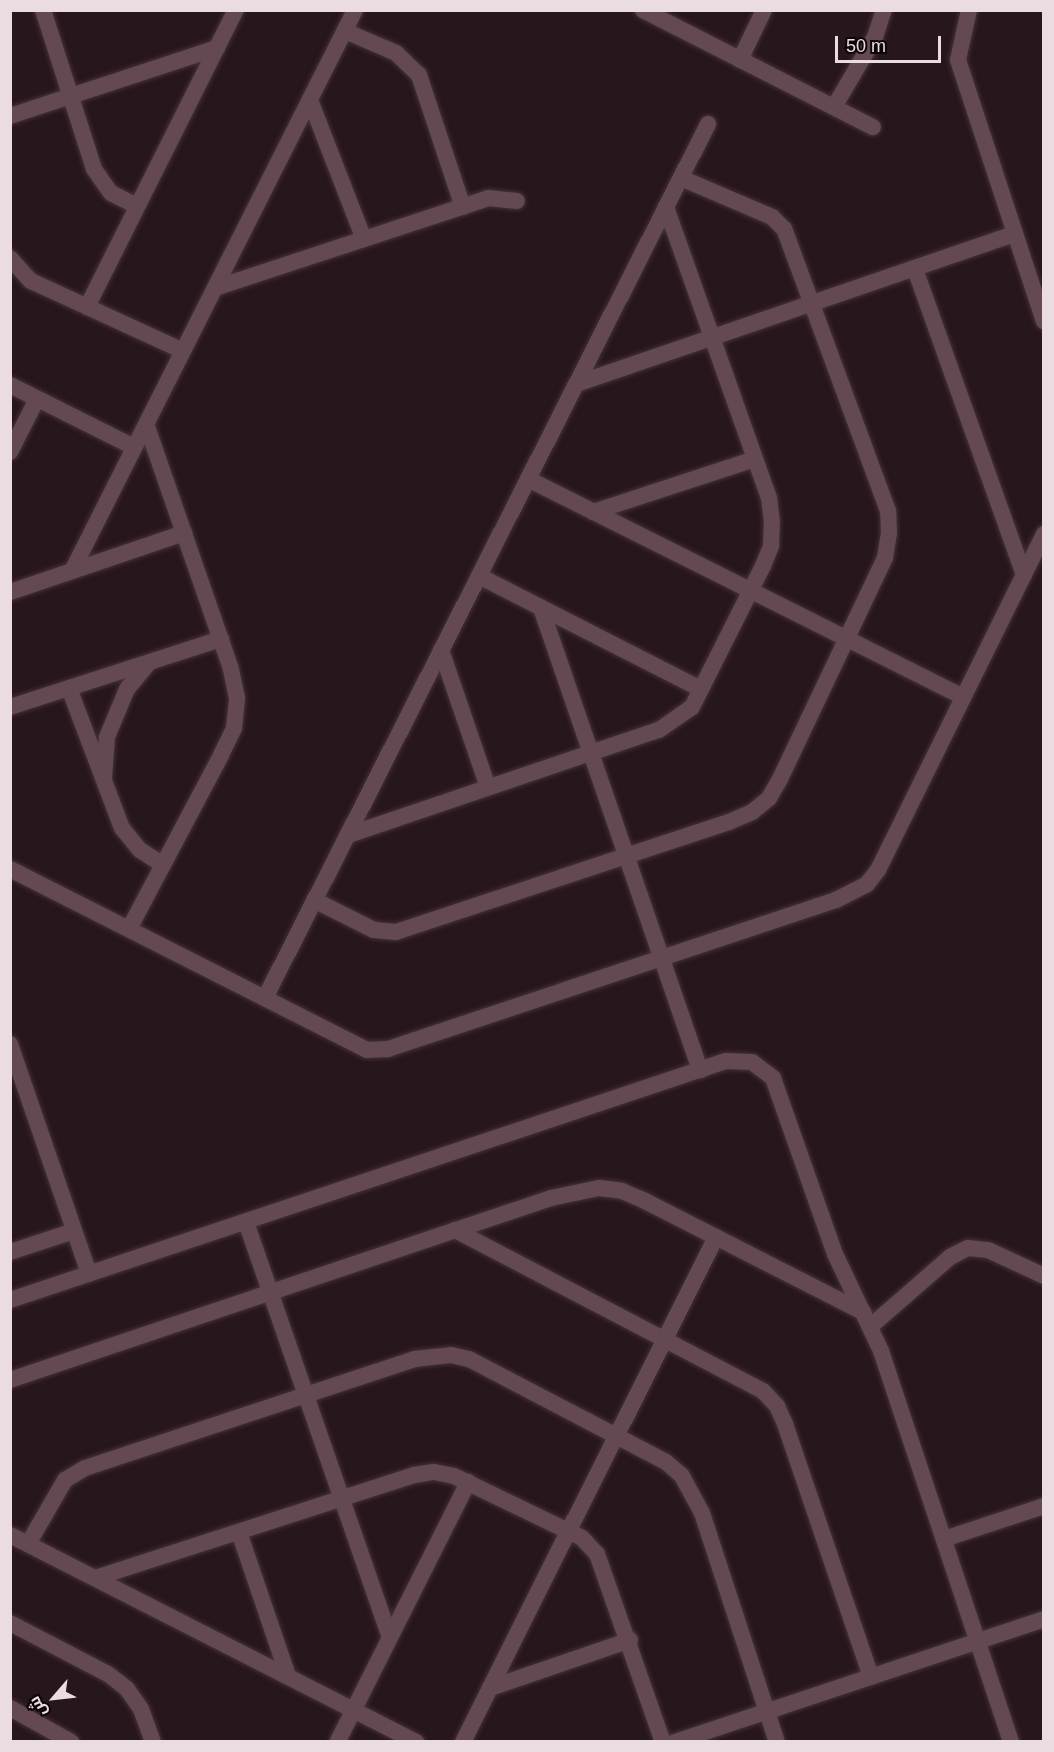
<!DOCTYPE html>
<html>
<head>
<meta charset="utf-8">
<style>
	body { margin:0 }
	#map { position:relative; width:1054px; height:1752px; overflow:hidden; background:#28161d; font-family:Helvetica,Cairo,sans-serif }
	div>[style] { position:absolute }
	.roads { filter:drop-shadow(0 0 2px #433238) drop-shadow(0 0 2px #433238) }
	.minor>* { height:16px; margin:-8px; padding:0 8px; transform-origin:8px; border-radius:8px; background:#644953 }
	span { translate:-50% -50%; white-space:nowrap; text-align:center; line-height:1.15; -webkit-text-stroke:4.5px #0c0507; paint-order:stroke }
	.frame { position:absolute; inset:0; border:12px solid #eadce1; pointer-events:none }
	.north { position:absolute; left:24px; top:1668px; width:60px; height:60px; -webkit-text-stroke:4px #0c0507; paint-order:stroke; rotate:242deg; font-size:16px; font-weight:700; line-height:24px; text-align:center; color:#eadce1 }
	.north::after { content:''; display:block; margin:auto; width:21px; height:27px; background:#eadce1; clip-path:polygon(50% 0,100% 100%,50% 72%,0 100%) }
	.scale { position:absolute; left:835px; top:36px; width:106px; height:27px; box-sizing:border-box; border:3px solid #eadce1; border-top:0; padding-left:8px; font-size:18px; line-height:21px; white-space:nowrap; color:#eadce1; -webkit-text-stroke:4px #0c0507; paint-order:stroke }
</style>
</head>
<body>
<div id="map">
	<div class="roads">
		<div class="minor">
			<i style="left:43px;top:10px;width:167px;rotate:72.2deg"></i>
			<i style="left:94px;top:169px;width:29px;rotate:55deg"></i>
			<i style="left:111px;top:193px;width:29px;rotate:27deg"></i>
			<i style="left:643px;top:10px;width:258px;rotate:27deg"></i>
			<i style="left:969px;top:10px;width:51px;rotate:102.4deg"></i>
			<i style="left:958px;top:60px;width:275px;rotate:71.8deg"></i>
			<i style="left:345px;top:31px;width:56px;rotate:23.3deg"></i>
			<i style="left:396px;top:53px;width:32px;rotate:44deg"></i>
			<i style="left:419px;top:75px;width:139px;rotate:71.6deg"></i>
			<i style="left:740px;top:60px;width:55px;rotate:-64.4deg"></i>
			<i style="left:310px;top:100px;width:149px;rotate:68.8deg"></i>
			<i style="left:834px;top:107px;width:81px;rotate:-59.6deg"></i>
			<i style="left:875px;top:37px;width:28px;rotate:-72deg"></i>
			<i style="left:10px;top:116px;width:218px;rotate:-18.2deg"></i>
			<i style="left:10px;top:258px;width:31px;rotate:48deg"></i>
			<i style="left:31px;top:281px;width:167px;rotate:24.7deg"></i>
			<i style="left:915px;top:269px;width:325px;rotate:70.4deg"></i>
			<i style="left:215px;top:288px;width:287px;rotate:-18.2deg"></i>
			<i style="left:488px;top:198px;width:29px;rotate:6deg"></i>
			<i style="left:87px;top:307px;width:332px;rotate:-63.4deg"></i>
			<i style="left:576px;top:384px;width:464px;rotate:-18.9deg"></i>
			<i style="left:10px;top:385px;width:139px;rotate:26.6deg"></i>
			<i style="left:10px;top:452px;width:59px;rotate:-63deg"></i>
			<i style="left:528px;top:479px;width:487px;rotate:26.6deg"></i>
			<i style="left:593px;top:512px;width:170px;rotate:-18.1deg"></i>
			<i style="left:72px;top:571px;width:628px;rotate:-63.23deg"></i>
			<i style="left:479px;top:576px;width:249px;rotate:27deg"></i>
			<i style="left:10px;top:592px;width:184px;rotate:-18.7deg"></i>
			<i style="left:541px;top:608px;width:489px;rotate:71deg"></i>
			<i style="left:441px;top:650px;width:145px;rotate:71.1deg"></i>
			<i style="left:69px;top:688px;width:150px;rotate:69.3deg"></i>
			<i style="left:122px;top:828px;width:28px;rotate:51deg"></i>
			<i style="left:140px;top:850px;width:27px;rotate:33deg"></i>
			<i style="left:10px;top:707px;width:222px;rotate:-17.9deg"></i>
			<i style="left:104px;top:778px;width:41px;rotate:-85.8deg"></i>
			<i style="left:107px;top:737px;width:52px;rotate:-67.4deg"></i>
			<i style="left:127px;top:689px;width:34px;rotate:-50deg"></i>
			<i style="left:348px;top:835px;width:328px;rotate:-18.7deg"></i>
			<i style="left:659px;top:730px;width:40px;rotate:-34.9deg"></i>
			<i style="left:692px;top:707px;width:158px;rotate:-63.3deg"></i>
			<i style="left:763px;top:566px;width:22px;rotate:-68deg"></i>
			<i style="left:771px;top:546px;width:24px;rotate:-88deg"></i>
			<i style="left:772px;top:522px;width:24px;rotate:-97deg"></i>
			<i style="left:769px;top:498px;width:309px;rotate:-109.5deg"></i>
			<i style="left:10px;top:869px;width:400px;rotate:26.9deg"></i>
			<i style="left:367px;top:1050px;width:21px;rotate:-3deg"></i>
			<i style="left:388px;top:1049px;width:472px;rotate:-18.4deg"></i>
			<i style="left:836px;top:900px;width:35px;rotate:-27deg"></i>
			<i style="left:867px;top:884px;width:18px;rotate:-52deg"></i>
			<i style="left:878px;top:870px;width:375px;rotate:-63.7deg"></i>
			<i style="left:314px;top:900px;width:67px;rotate:26.6deg"></i>
			<i style="left:374px;top:930px;width:22px;rotate:5deg"></i>
			<i style="left:396px;top:932px;width:351px;rotate:-18.3deg"></i>
			<i style="left:729px;top:822px;width:25px;rotate:-23deg"></i>
			<i style="left:752px;top:812px;width:22px;rotate:-39deg"></i>
			<i style="left:769px;top:798px;width:22px;rotate:-60deg"></i>
			<i style="left:780px;top:779px;width:245px;rotate:-64.6deg"></i>
			<i style="left:885px;top:558px;width:24px;rotate:-81deg"></i>
			<i style="left:889px;top:534px;width:23px;rotate:-92deg"></i>
			<i style="left:888px;top:511px;width:301px;rotate:-110.2deg"></i>
			<i style="left:784px;top:229px;width:17px;rotate:-135deg"></i>
			<i style="left:772px;top:217px;width:99px;rotate:-156.8deg"></i>
			<i style="left:129px;top:929px;width:197px;rotate:-62.1deg"></i>
			<i style="left:221px;top:755px;width:30px;rotate:-64deg"></i>
			<i style="left:234px;top:728px;width:30px;rotate:-84deg"></i>
			<i style="left:237px;top:698px;width:30px;rotate:-102deg"></i>
			<i style="left:231px;top:669px;width:259px;rotate:-109.1deg"></i>
			<i style="left:265px;top:998px;width:980px;rotate:-63.12deg"></i>
			<i style="left:10px;top:1044px;width:243px;rotate:71deg"></i>
			<i style="left:246px;top:1222px;width:439px;rotate:70.9deg"></i>
			<i style="left:455px;top:1230px;width:348px;rotate:27.6deg"></i>
			<i style="left:763px;top:1391px;width:21px;rotate:47deg"></i>
			<i style="left:777px;top:1406px;width:20px;rotate:66deg"></i>
			<i style="left:785px;top:1424px;width:267px;rotate:71.2deg"></i>
			<i style="left:10px;top:1252px;width:67px;rotate:-18.2deg"></i>
			<i style="left:10px;top:1300px;width:755px;rotate:-18.46deg"></i>
			<i style="left:726px;top:1061px;width:26px;rotate:2deg"></i>
			<i style="left:752px;top:1062px;width:26px;rotate:37deg"></i>
			<i style="left:773px;top:1078px;width:187px;rotate:70.6deg"></i>
			<i style="left:835px;top:1254px;width:107px;rotate:64.6deg"></i>
			<i style="left:881px;top:1351px;width:412px;rotate:71.6deg"></i>
			<i style="left:871px;top:1326px;width:105px;rotate:-41.1deg"></i>
			<i style="left:950px;top:1257px;width:20px;rotate:-27deg"></i>
			<i style="left:968px;top:1248px;width:20px;rotate:6deg"></i>
			<i style="left:988px;top:1250px;width:62px;rotate:24.9deg"></i>
			<i style="left:10px;top:1380px;width:571px;rotate:-18.59deg"></i>
			<i style="left:551px;top:1198px;width:49px;rotate:-11.8deg"></i>
			<i style="left:599px;top:1188px;width:23px;rotate:7deg"></i>
			<i style="left:622px;top:1191px;width:25px;rotate:23deg"></i>
			<i style="left:645px;top:1201px;width:245px;rotate:27deg"></i>
			<i style="left:239px;top:1532px;width:152px;rotate:71.2deg"></i>
			<i style="left:10px;top:1535px;width:456px;rotate:27deg"></i>
			<i style="left:944px;top:1539px;width:105px;rotate:-18.3deg"></i>
			<i style="left:28px;top:1544px;width:74px;rotate:-60deg"></i>
			<i style="left:65px;top:1480px;width:23px;rotate:-31deg"></i>
			<i style="left:85px;top:1468px;width:347px;rotate:-18.3deg"></i>
			<i style="left:414px;top:1359px;width:37px;rotate:-6deg"></i>
			<i style="left:451px;top:1355px;width:18px;rotate:13deg"></i>
			<i style="left:469px;top:1359px;width:222px;rotate:27.6deg"></i>
			<i style="left:666px;top:1462px;width:21px;rotate:41deg"></i>
			<i style="left:682px;top:1476px;width:42px;rotate:61.6deg"></i>
			<i style="left:702px;top:1513px;width:241px;rotate:71.9deg"></i>
			<i style="left:95px;top:1578px;width:335px;rotate:-17.9deg"></i>
			<i style="left:414px;top:1475px;width:20px;rotate:-9deg"></i>
			<i style="left:434px;top:1472px;width:20px;rotate:11deg"></i>
			<i style="left:454px;top:1476px;width:142px;rotate:25.8deg"></i>
			<i style="left:582px;top:1538px;width:22px;rotate:47deg"></i>
			<i style="left:597px;top:1554px;width:199px;rotate:70.7deg"></i>
			<i style="left:10px;top:1623px;width:110px;rotate:27.5deg"></i>
			<i style="left:108px;top:1674px;width:24px;rotate:38deg"></i>
			<i style="left:127px;top:1689px;width:24px;rotate:55deg"></i>
			<i style="left:141px;top:1709px;width:35px;rotate:70deg"></i>
			<i style="left:490px;top:1688px;width:148px;rotate:-18.9deg"></i>
			<i style="left:10px;top:1708px;width:70px;rotate:29.1deg"></i>
			<i style="left:338px;top:1741px;width:290px;rotate:-63.3deg"></i>
			<i style="left:463px;top:1742px;width:565px;rotate:-63.39deg"></i>
			<i style="left:675px;top:1742px;width:389px;rotate:-18.4deg"></i>
		</div>
	</div>
	<div class="frame"></div>
	<div class="north">ش</div>
	<div class="scale">50 m</div>
</div>
</body>
</html>
